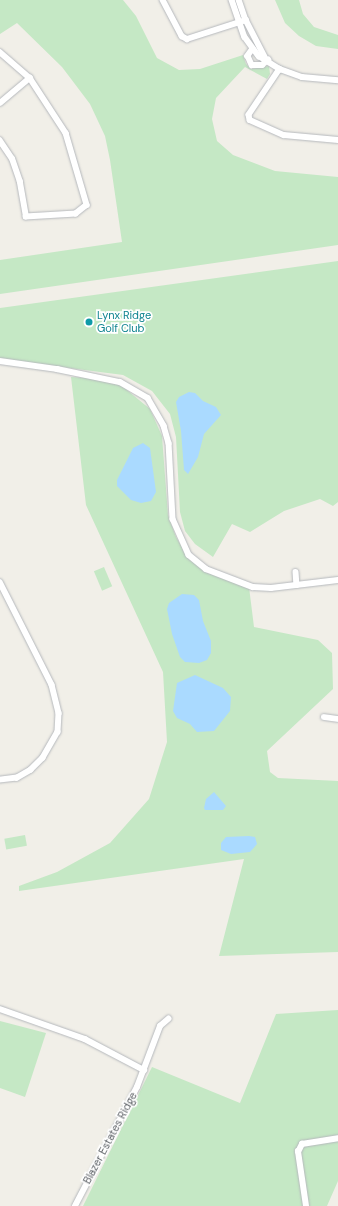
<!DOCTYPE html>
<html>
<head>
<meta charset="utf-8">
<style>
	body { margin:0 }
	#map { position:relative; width:338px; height:1206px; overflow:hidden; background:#f1efe8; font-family:"DM Sans",sans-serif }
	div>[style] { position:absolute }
	.green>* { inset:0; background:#c5e8c5; transform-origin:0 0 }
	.water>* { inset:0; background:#aadaff }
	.roads { filter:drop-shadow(0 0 1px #b5b8bc) drop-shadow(0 0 1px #b5b8bc) }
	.street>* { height:5.5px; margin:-2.75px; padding:0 2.75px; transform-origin:2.75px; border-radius:2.75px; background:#fff }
	.dots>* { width:11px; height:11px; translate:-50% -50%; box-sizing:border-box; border:2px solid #fff; border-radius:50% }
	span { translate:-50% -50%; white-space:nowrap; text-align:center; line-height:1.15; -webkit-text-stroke:3.5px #fff; paint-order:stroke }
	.culture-label { font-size:11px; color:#0d838f }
	.left { translate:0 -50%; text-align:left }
	.street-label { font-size:11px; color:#5f6368 }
</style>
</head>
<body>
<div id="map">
	<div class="green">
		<i style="clip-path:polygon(0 0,123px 0,136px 16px,157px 58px,179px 70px,200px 69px,243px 55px,246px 64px,251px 69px,269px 66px,270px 74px,267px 79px,245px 67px,216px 98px,212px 119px,217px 141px,233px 155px,275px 171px,338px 177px,338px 245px,0 294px,0 260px,122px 242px,110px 160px,105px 136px,90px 104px,62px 67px,17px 23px,0 34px)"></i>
		<i style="clip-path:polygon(275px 0,299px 0,303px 14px,314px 27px,338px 35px,338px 49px,316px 46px,299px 36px,285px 23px)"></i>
		<i style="clip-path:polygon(338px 261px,338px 502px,333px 506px,320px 499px,284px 511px,250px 532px,232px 524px,213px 557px,195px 544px,185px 531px,180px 512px,176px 437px,170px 414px,152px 391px,123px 375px,0 359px,0 308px)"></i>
		<i style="clip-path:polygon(71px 377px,91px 378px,122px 386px,150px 409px,162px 436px,168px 515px,176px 537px,186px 554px,208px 570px,249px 587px,254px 627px,318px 640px,332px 653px,333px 689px,267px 751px,270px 772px,278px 778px,338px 781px,338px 952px,219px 956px,244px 859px,19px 891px,19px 886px,57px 872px,110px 843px,149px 799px,167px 742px,163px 672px,86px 505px)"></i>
		<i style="left:104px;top:567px;width:21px;height:11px;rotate:67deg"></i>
		<i style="left:25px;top:835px;width:11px;height:21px;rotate:80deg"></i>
		<i style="clip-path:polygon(338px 1010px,338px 1181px,327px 1206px,83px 1206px,152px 1067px,240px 1103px,276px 1014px)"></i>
		<i style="clip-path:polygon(0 1021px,46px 1033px,25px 1097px,0 1088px)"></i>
	</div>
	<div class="water">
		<i style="clip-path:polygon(189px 392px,195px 393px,203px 401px,216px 407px,221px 415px,204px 434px,198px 457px,188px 474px,184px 470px,181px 431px,176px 402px,179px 397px)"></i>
		<i style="clip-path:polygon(143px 443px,150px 448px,156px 492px,151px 501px,141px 503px,131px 500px,117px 486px,117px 480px,133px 448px)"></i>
		<i style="clip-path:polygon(182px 594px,194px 595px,199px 600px,203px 621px,211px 641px,211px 653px,207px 660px,199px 663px,185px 662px,180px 657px,172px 634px,167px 609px,169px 603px)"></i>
		<i style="clip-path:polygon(195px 675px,223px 688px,231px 697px,230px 711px,214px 731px,197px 732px,190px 724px,177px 718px,173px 711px,177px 683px)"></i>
		<i style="clip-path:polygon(214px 792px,226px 806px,223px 810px,205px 810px,204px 808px,206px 799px)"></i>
		<i style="clip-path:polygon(249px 836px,255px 837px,257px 844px,250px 852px,231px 854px,221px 850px,221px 843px,226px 837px)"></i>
	</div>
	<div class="roads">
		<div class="street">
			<i style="left:163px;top:0;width:41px;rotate:62.2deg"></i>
			<i style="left:182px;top:36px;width:6px;rotate:31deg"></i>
			<i style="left:187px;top:39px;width:62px;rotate:-17.9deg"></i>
			<i style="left:232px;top:0;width:39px;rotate:71deg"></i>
			<i style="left:245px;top:37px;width:24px;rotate:54deg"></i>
			<i style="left:259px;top:56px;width:25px;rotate:32deg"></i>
			<i style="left:280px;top:69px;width:23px;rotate:20deg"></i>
			<i style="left:302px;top:77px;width:36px;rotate:5deg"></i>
			<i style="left:239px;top:0;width:21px;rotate:71deg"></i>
			<i style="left:246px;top:20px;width:42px;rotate:62.8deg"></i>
			<i style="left:253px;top:49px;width:9px;rotate:126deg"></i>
			<i style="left:248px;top:56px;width:10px;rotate:66deg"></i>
			<i style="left:252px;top:65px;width:10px"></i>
			<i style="left:262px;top:65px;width:8px;rotate:-40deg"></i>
			<i style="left:0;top:52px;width:40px;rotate:41deg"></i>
			<i style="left:30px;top:78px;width:66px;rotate:56.8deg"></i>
			<i style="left:66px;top:133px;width:75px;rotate:73.7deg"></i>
			<i style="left:87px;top:205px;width:14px;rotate:141deg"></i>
			<i style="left:76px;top:214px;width:50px;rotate:176.6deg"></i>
			<i style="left:26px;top:217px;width:36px;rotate:-100deg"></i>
			<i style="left:20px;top:182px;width:24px;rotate:-109deg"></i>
			<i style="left:12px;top:159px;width:22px;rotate:-124deg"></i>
			<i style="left:280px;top:69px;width:55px;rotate:124deg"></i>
			<i style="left:249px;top:115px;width:5px;rotate:79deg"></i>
			<i style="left:250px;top:120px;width:37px;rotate:24deg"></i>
			<i style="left:284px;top:135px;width:54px;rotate:5.3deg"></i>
			<i style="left:0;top:103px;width:39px;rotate:-40deg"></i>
			<i style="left:0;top:361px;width:58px;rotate:8deg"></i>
			<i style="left:57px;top:369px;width:64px;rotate:11.7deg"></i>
			<i style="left:120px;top:382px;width:32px;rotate:30deg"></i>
			<i style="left:148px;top:398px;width:32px;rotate:60deg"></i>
			<i style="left:164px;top:426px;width:18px;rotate:74deg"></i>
			<i style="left:169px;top:443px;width:76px;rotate:87deg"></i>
			<i style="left:173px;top:519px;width:39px;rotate:66deg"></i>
			<i style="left:189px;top:555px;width:22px;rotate:39deg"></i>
			<i style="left:206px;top:569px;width:50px;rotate:21deg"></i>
			<i style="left:253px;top:587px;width:18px;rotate:3deg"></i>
			<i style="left:271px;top:588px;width:67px;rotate:-6.8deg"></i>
			<i style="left:296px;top:572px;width:13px;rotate:86deg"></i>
			<i style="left:0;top:582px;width:115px;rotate:63.2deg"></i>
			<i style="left:52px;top:685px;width:29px;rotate:76deg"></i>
			<i style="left:59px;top:713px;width:19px;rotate:93deg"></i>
			<i style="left:58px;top:732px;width:30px;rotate:120deg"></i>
			<i style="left:43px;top:758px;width:17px;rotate:135deg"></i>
			<i style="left:31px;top:770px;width:16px;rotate:150deg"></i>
			<i style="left:17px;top:778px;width:17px;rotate:173deg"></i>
			<i style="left:324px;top:717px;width:14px;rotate:8deg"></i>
			<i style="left:0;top:1009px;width:90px;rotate:19.4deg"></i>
			<i style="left:85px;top:1039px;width:67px;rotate:27.7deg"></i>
			<i style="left:75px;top:1206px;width:134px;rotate:-62.5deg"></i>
			<i style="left:137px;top:1087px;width:65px;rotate:-69.3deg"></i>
			<i style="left:160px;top:1026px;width:11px;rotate:-41deg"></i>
			<i style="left:306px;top:1206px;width:55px;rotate:-98.4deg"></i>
			<i style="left:298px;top:1152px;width:9px;rotate:-63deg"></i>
			<i style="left:302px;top:1144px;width:36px;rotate:-9deg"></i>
		</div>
	</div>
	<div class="dots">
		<i style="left:89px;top:322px;background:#0f9aa8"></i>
	</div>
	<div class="culture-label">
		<span class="left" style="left:97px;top:322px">Lynx Ridge<br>Golf Club</span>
	</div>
	<div class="street-label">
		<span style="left:110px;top:1138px;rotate:-62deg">Blazer Estates Ridge</span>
	</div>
</div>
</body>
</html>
